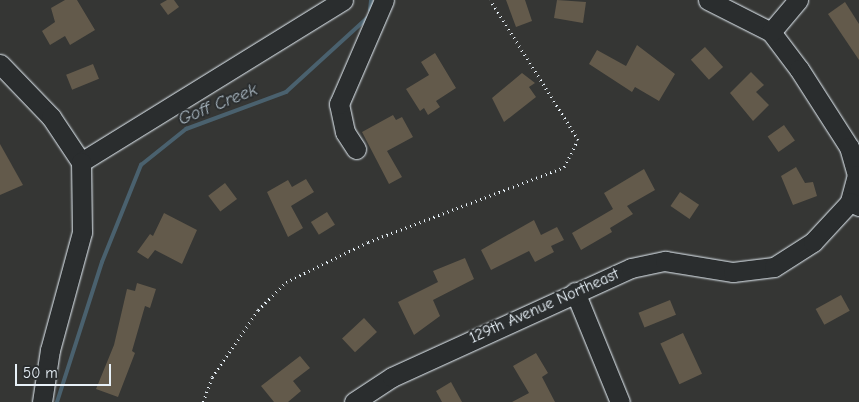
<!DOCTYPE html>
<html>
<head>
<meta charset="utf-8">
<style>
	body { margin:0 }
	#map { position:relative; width:859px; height:402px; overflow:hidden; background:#353634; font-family:"Comic Neue",sans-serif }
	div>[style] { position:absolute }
	.stream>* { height:4px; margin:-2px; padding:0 2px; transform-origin:2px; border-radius:2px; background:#4a616e }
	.building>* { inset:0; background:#635a4b; transform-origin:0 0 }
	.path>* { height:2.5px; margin-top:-1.25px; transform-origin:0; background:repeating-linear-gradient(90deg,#e8f1f8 0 1px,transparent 0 5px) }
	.roads { filter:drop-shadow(0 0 1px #e8f1f8) drop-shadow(0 0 1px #e8f1f8) }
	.minor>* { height:19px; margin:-9.5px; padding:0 9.5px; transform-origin:9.5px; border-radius:9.5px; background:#2a2d2e }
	span { translate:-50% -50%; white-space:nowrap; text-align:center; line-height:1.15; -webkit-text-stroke:4px #2a2d2e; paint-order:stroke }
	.street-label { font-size:16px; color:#e8f1f8 }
	.water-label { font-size:18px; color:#a9b7c1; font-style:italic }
	.scale { position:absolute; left:15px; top:364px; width:96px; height:22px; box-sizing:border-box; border:2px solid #e8f1f8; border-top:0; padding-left:6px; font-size:15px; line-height:18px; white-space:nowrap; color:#e8f1f8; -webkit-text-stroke:4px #2a2d2e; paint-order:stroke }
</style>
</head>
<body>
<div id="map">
	<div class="stream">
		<i style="left:370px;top:10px;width:10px;rotate:-84deg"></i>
		<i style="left:57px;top:402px;width:147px;rotate:-72.2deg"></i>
		<i style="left:102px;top:262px;width:105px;rotate:-68.1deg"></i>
		<i style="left:141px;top:165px;width:58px;rotate:-38.7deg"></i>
		<i style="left:186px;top:129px;width:107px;rotate:-20.3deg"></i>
		<i style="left:286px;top:92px;width:111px;rotate:-42.4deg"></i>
	</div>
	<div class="building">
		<i style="clip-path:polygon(65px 0,77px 0,95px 30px,70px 45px,65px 36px,50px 45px,42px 31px,55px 22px,51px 8px)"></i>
		<i style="clip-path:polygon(167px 0,174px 0,179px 7px,168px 15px,160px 4px)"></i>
		<i style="clip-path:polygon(506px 0,525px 0,532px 21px,516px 27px)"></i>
		<i style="clip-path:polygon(557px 0,586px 2px,583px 23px,554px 18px)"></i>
		<i style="clip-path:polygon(845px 2px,859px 24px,859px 60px,828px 14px)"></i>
		<i style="clip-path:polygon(637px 45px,675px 74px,659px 101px,635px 87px,632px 92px,589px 64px,597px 50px,626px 66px)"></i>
		<i style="left:705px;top:47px;width:27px;height:19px;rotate:48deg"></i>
		<i style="clip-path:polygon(435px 53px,456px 88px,436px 101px,440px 107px,428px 115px,424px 108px,420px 111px,406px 89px,429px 75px,421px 62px)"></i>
		<i style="left:93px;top:64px;width:16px;height:29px;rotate:68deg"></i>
		<i style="clip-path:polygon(751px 72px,764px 85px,756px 92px,769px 105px,753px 121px,730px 93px)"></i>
		<i style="clip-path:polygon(522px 73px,535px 83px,529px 87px,536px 97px,504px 122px,492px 98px)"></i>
		<i style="clip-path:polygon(393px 115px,396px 120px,402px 117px,413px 137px,387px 151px,402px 177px,389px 184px,362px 132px)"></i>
		<i style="left:784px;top:125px;width:19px;height:20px;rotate:55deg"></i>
		<i style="clip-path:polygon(0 144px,23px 185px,0 195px)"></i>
		<i style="clip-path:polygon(796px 167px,805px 183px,813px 182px,817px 196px,793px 205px,781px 176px)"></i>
		<i style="clip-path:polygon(644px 169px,655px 190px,627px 206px,633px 214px,610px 228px,612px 232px,581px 250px,572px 233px,613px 209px,604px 193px)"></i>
		<i style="clip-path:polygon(306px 179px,314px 192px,291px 206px,303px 228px,288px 237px,267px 192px,288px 180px,292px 187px)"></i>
		<i style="left:225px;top:183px;width:20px;height:21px;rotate:53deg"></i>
		<i style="left:680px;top:192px;width:23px;height:17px;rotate:34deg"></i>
		<i style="left:327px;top:212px;width:15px;height:19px;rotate:58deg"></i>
		<i style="clip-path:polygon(164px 213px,197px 230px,182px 264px,155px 250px,148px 259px,137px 252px,150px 234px,153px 236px)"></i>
		<i style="clip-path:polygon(534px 220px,541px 235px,557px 227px,564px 240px,551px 246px,554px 252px,535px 262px,529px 251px,491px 270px,481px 250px)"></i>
		<i style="clip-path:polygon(465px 258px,474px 279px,433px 300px,440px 316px,414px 335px,398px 302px,438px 282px,433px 271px)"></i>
		<i style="clip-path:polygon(137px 283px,156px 289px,150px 308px,145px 306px,132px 351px,135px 353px,118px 397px,96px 389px,114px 345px,127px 289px,135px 291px)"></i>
		<i style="left:841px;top:295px;width:18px;height:29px;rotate:61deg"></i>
		<i style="left:670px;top:300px;width:16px;height:34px;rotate:68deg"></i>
		<i style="left:364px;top:318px;width:19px;height:30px;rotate:47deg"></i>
		<i style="left:683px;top:333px;width:45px;height:25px;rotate:65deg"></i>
		<i style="clip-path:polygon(536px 353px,548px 373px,542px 377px,555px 402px,512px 402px,529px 393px,513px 366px)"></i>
		<i style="clip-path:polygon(300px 356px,310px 368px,293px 381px,301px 391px,288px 402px,274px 402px,261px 386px)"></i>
		<i style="clip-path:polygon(451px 382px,462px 402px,442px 402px,436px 391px)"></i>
	</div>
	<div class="path">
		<i style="left:203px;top:402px;width:27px;rotate:-70deg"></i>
		<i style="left:212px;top:377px;width:81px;rotate:-55.5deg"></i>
		<i style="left:258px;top:310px;width:40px;rotate:-45deg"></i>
		<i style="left:286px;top:282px;width:91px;rotate:-26deg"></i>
		<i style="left:368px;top:242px;width:210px;rotate:-20.9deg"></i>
		<i style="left:564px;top:167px;width:30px;rotate:-63deg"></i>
		<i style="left:578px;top:140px;width:165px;rotate:-122.2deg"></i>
	</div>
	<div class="roads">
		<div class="minor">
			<i style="left:708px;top:0;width:71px;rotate:26.9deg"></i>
			<i style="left:771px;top:32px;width:46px;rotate:52.9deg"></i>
			<i style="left:799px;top:69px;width:93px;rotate:57.3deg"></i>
			<i style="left:849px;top:147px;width:29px;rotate:74deg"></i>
			<i style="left:857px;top:175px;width:28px;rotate:105deg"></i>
			<i style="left:850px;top:202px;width:10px;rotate:24deg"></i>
			<i style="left:771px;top:32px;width:42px;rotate:-49.8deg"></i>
			<i style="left:0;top:64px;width:74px;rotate:46.1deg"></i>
			<i style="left:51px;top:117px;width:54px;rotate:56.3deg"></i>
			<i style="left:356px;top:149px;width:20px;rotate:-123deg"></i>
			<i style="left:345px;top:132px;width:29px;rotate:-102deg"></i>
			<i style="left:339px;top:104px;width:113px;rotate:-66.6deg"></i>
			<i style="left:81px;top:162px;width:308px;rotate:-31.7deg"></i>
			<i style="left:575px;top:292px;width:119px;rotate:67.8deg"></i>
			<i style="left:42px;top:402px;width:53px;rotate:-81.3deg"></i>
			<i style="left:50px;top:350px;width:122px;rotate:-74.8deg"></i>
			<i style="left:82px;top:232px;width:70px;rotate:-90.8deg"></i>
			<i style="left:354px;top:402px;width:45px;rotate:-33.3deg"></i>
			<i style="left:392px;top:377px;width:263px;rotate:-24.5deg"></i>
			<i style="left:631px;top:268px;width:35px;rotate:-12deg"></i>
			<i style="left:665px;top:261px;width:69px;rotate:9.2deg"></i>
			<i style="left:733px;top:272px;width:41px;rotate:-7deg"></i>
			<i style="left:774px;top:267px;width:46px;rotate:-32.7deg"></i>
			<i style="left:813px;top:242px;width:54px;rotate:-47.2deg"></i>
		</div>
	</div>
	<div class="street-label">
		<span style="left:544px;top:306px;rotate:-24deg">129th Avenue Northeast</span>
	</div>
	<div class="water-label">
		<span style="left:218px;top:105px;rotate:-22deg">Goff Creek</span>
	</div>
	<div class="scale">50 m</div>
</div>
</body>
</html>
